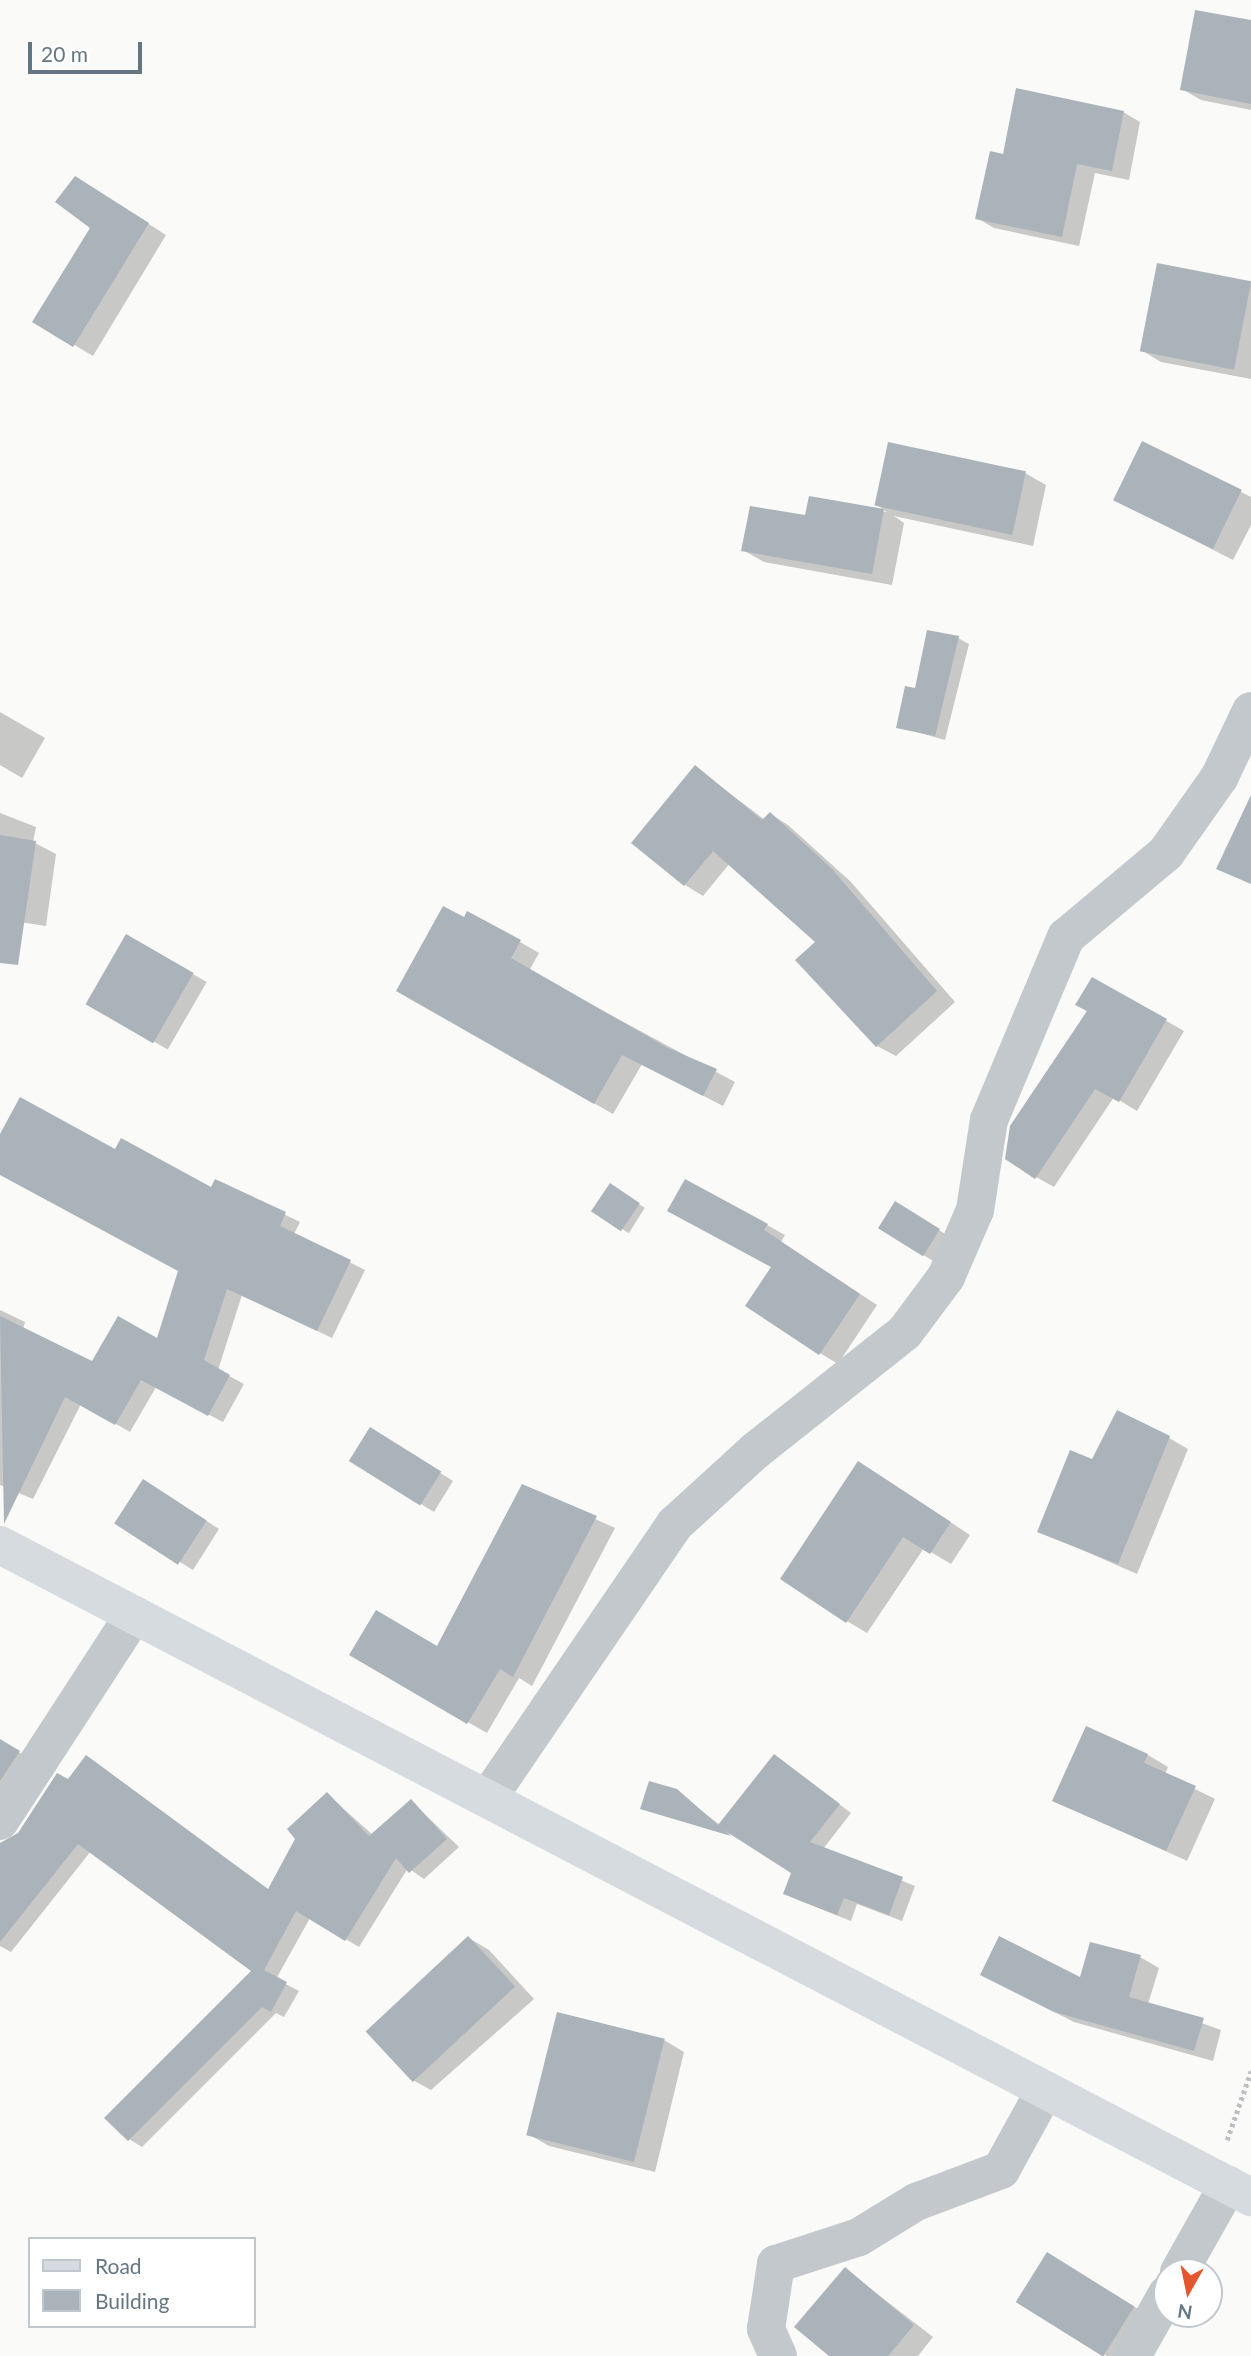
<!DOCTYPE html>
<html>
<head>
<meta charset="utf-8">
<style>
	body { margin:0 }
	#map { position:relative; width:1251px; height:2356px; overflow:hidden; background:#fafaf8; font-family:Lato,sans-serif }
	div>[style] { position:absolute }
	.shadow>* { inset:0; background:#0003; transform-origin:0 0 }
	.building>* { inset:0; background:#aab3b9; transform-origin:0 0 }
	.path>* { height:4.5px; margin-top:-2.25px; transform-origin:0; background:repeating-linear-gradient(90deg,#bbbfc2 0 3.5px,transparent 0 7px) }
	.minor>* { height:38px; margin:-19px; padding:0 19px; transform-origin:19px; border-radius:19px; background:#c3c8cc }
	.secondary>* { height:38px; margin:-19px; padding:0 19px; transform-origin:19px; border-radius:19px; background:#d6dbdf }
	span { translate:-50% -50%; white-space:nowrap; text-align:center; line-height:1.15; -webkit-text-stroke:7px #fff; paint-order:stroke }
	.legend { position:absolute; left:28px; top:2237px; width:228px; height:91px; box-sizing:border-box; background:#fff; border:2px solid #c1c8cd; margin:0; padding:9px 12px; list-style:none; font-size:21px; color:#657683 }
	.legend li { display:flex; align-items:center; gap:14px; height:35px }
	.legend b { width:35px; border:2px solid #c1c8cd }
	.north { position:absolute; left:1153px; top:2258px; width:70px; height:70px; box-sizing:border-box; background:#fff; border:2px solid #c1c8cd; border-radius:50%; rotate:189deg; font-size:19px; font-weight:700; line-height:28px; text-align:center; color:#657683 }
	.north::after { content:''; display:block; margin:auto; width:24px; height:32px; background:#e4572e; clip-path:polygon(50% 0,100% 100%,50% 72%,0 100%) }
	.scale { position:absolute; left:28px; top:42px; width:114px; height:32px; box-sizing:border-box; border:4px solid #657683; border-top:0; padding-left:9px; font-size:21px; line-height:24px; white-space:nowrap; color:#657683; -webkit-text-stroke:5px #fff; paint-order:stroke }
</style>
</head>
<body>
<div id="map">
	<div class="shadow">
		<i style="clip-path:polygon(1251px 22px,1251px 110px,1201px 100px,1182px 89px)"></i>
		<i style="clip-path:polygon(1123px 112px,1140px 122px,1129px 180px,1095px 173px,1079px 246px,994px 228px,977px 218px,1004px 156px)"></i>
		<i style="clip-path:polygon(94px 189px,166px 235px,93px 356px,34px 321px,92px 228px)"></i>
		<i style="clip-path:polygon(1158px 265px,1251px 284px,1251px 379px,1161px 362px,1141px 350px)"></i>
		<i style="clip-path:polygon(1143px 443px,1251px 497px,1251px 525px,1233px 560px,1115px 500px)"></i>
		<i style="clip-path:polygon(1025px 473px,1046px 485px,1033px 546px,894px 516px,904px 523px,892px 585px,764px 562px,743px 550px,806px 517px,810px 498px,887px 512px,877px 505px)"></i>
		<i style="clip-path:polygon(958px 638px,969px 644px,945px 740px,898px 727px,917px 690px)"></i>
		<i style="clip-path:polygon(0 712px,45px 738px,22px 778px,0 765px)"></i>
		<i style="clip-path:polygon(695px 767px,765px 820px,770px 814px,788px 825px,851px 882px,955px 1002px,896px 1056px,877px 1046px,817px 942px,730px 863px,703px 896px,685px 885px)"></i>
		<i style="clip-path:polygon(0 813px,36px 827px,33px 842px,56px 854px,46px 926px,0 919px)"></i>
		<i style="left:127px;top:936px;width:92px;height:78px;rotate:30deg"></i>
		<i style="clip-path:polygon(520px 942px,539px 953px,529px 971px,735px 1082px,723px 1106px,642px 1064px,613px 1114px,398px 991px)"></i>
		<i style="clip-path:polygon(1093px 979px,1184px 1031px,1137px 1111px,1114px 1097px,1054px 1187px,1036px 1177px,1089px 1011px)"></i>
		<i style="clip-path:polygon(0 1138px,116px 1151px,212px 1190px,216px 1181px,300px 1222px,294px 1234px,365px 1270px,332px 1338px,242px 1295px,218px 1370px,244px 1384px,223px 1422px,156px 1387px,130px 1432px,81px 1404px,33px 1499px,0 1485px,0 1310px,25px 1322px,23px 1329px,92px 1363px,158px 1341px,180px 1270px,0 1174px)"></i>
		<i style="left:610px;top:1186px;width:41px;height:30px;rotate:32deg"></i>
		<i style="clip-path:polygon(909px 1211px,953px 1239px,937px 1263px,923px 1255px)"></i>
		<i style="clip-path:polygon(688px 1221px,767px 1225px,785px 1235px,781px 1242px,877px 1305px,838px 1364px,820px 1353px,773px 1267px)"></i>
		<i style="clip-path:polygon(384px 1437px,453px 1481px,434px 1512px,421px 1504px)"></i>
		<i style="clip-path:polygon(1169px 1438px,1188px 1449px,1137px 1574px,1039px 1531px,1093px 1461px)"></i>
		<i style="clip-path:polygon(879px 1475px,970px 1535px,951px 1564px,924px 1548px,867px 1633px,847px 1621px)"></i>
		<i style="clip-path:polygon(523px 1486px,615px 1528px,532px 1686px,519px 1678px,487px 1733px,351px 1655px,437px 1648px)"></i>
		<i style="clip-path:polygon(157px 1489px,219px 1529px,193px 1570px,180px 1562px)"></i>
		<i style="clip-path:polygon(1087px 1728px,1148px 1755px,1168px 1767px,1165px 1774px,1215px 1799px,1187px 1861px,1054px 1800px)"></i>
		<i style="clip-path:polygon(0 1741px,32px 1760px,0 1812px)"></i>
		<i style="clip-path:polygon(775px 1756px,851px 1813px,823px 1849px,915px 1886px,902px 1921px,857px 1904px,851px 1921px,798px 1900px,786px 1893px,793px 1873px,736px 1836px,642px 1808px,676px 1791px,720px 1825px)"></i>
		<i style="clip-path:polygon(87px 1758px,269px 1890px,327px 1794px,373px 1835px,411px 1801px,459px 1847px,424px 1879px,408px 1868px,359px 1947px,310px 1918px,276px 1979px,299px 1991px,284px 2017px,276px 2013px,142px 2147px,129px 2139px,253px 1971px,91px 1851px,11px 1952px,0 1946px,0 1844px,20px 1834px)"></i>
		<i style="clip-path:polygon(469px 1938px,489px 1950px,534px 1999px,431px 2090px,411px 2079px)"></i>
		<i style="clip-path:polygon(1140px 1957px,1159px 1968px,1148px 2004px,1221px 2030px,1213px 2061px,1074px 2022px,1001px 1985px,1081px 1980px)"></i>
		<i style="clip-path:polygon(664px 2040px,684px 2052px,655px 2172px,549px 2146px,528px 2134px)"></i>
		<i style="clip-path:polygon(1048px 2254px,1148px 2315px,1128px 2356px,1107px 2356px,1019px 2302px)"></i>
		<i style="clip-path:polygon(845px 2269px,933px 2337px,918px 2356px,831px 2356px)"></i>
	</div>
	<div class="building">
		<i style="clip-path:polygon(1195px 10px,1251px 20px,1251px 104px,1180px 90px)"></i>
		<i style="clip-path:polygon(1016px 88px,1124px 111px,1112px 171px,1077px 164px,1062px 237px,975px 219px,990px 151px,1003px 154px)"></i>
		<i style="clip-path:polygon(75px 176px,149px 223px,73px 347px,32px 322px,90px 228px,55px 202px)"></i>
		<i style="left:1157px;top:263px;width:96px;height:90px;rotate:11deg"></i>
		<i style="left:1142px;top:441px;width:111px;height:66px;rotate:26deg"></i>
		<i style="left:888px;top:442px;width:141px;height:65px;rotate:12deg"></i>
		<i style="clip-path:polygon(809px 496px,884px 509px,872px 574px,741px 551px,750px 506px,805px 515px)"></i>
		<i style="clip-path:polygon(927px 630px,959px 636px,935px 736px,896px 728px,905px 686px,915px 688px)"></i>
		<i style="clip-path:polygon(695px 765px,762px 820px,770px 812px,832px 869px,937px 991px,876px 1047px,795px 960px,815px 942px,713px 851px,684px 886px,631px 843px)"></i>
		<i style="clip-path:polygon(1251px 795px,1251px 884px,1216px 869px)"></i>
		<i style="clip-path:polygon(0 835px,36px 841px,18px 965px,0 963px)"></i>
		<i style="clip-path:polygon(443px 906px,464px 917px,467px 911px,521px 940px,511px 958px,668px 1048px,717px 1069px,703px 1096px,622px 1055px,594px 1104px,396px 991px)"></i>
		<i style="left:126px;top:934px;width:78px;height:81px;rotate:30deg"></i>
		<i style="clip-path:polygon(1092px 977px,1167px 1019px,1119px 1102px,1095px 1089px,1035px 1179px,1005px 1159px,1010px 1126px,1087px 1011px,1075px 1005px)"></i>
		<i style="clip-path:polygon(20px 1097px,115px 1149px,121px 1138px,211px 1187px,215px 1179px,286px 1212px,280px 1226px,351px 1260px,317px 1331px,227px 1289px,204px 1360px,230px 1375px,208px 1416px,141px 1380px,115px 1425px,65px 1397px,4px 1524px,0 1316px,92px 1361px,118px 1316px,157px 1338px,178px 1271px,0 1175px,0 1134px)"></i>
		<i style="clip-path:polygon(685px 1179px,768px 1224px,764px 1230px,860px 1294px,819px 1355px,745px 1306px,771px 1267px,667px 1211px)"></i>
		<i style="left:610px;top:1183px;width:36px;height:34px;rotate:34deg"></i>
		<i style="left:895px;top:1201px;width:53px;height:32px;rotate:32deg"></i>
		<i style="clip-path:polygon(1117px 1410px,1170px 1436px,1118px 1564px,1037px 1532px,1070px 1450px,1092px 1459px)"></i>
		<i style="left:370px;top:1427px;width:84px;height:40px;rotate:32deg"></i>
		<i style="clip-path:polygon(858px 1461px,951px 1522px,930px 1554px,903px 1537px,846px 1623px,780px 1579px)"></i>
		<i style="left:143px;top:1479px;width:76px;height:53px;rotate:33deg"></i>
		<i style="clip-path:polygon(522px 1484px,597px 1516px,513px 1677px,500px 1669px,467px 1724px,349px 1655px,376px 1610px,437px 1646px)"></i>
		<i style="clip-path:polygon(1086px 1726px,1148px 1754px,1144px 1763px,1196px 1786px,1166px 1851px,1052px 1801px)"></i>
		<i style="clip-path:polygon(0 1739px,20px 1751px,0 1781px)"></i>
		<i style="clip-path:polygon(774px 1754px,840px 1804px,810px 1842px,903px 1877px,889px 1915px,844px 1898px,837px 1915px,783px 1894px,791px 1873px,724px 1830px,731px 1836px,640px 1809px,649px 1781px,677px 1789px,718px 1825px)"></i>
		<i style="clip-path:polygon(86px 1755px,268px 1889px,295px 1839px,287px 1829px,327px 1792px,369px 1836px,411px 1799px,447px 1839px,409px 1873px,396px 1858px,345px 1941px,296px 1911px,264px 1970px,287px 1982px,271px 2012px,262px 2007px,128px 2141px,104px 2118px,251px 1971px,78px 1844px,0 1942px,0 1843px,18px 1833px,57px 1773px,68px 1779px)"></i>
		<i style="left:468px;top:1936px;width:69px;height:140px;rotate:47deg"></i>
		<i style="clip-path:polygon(999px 1936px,1080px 1977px,1090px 1942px,1141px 1955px,1129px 1997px,1204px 2018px,1194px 2051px,1054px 2012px,980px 1975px)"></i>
		<i style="left:557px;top:2012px;width:111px;height:127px;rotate:14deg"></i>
		<i style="left:1047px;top:2252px;width:103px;height:59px;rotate:32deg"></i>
		<i style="clip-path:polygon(845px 2267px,914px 2325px,888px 2356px,829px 2356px,794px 2327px)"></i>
	</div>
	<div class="path">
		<i style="left:1227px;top:2140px;width:73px;rotate:-70.8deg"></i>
	</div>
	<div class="minor">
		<i style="left:488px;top:1798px;width:332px;rotate:-55.7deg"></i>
		<i style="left:675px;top:1524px;width:108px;rotate:-42.4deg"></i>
		<i style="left:755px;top:1451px;width:191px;rotate:-38.4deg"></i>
		<i style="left:905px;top:1332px;width:69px;rotate:-53.3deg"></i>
		<i style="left:946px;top:1277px;width:73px;rotate:-66.6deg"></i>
		<i style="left:975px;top:1210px;width:91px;rotate:-81.2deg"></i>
		<i style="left:989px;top:1120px;width:199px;rotate:-67.2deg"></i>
		<i style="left:1066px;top:937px;width:131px;rotate:-40deg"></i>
		<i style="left:1166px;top:853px;width:92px;rotate:-54.8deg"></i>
		<i style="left:1219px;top:778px;width:74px;rotate:-64.5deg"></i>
		<i style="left:0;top:1821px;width:246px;rotate:-57deg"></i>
		<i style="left:1179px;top:2272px;width:100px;rotate:-60.6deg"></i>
		<i style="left:778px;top:2356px;width:30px;rotate:-114deg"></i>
		<i style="left:766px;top:2329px;width:66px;rotate:-81.3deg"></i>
		<i style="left:776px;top:2264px;width:87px;rotate:-18deg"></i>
		<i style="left:859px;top:2237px;width:67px;rotate:-31.6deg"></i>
		<i style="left:916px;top:2202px;width:91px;rotate:-20.6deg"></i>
		<i style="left:1001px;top:2170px;width:91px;rotate:-61.2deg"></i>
		<i style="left:1132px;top:2356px;width:71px;rotate:-60.6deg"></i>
	</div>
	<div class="secondary">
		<i style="left:0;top:1545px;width:1411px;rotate:27.53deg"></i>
	</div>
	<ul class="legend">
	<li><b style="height:9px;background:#d6dbdf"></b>Road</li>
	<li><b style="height:19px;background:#aab3b9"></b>Building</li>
	</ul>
	<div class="north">N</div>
	<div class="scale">20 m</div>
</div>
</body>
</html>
